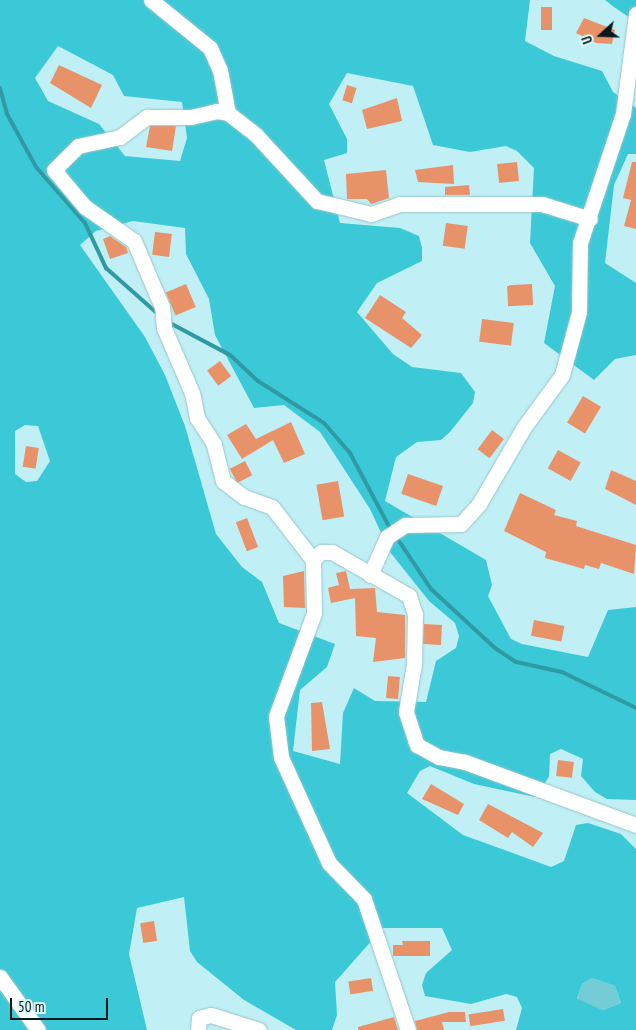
<!DOCTYPE html>
<html>
<head>
<meta charset="utf-8">
<style>
	body { margin:0 }
	#map { position:relative; width:636px; height:1030px; overflow:hidden; background:#c0f0f5; font-family:"PT Sans Narrow",sans-serif }
	div>[style] { position:absolute }
	.green>* { inset:0; background:#74cdd6 }
	.forest>* { inset:0; background:#3bc9d7 }
	.stream>* { height:4px; margin:-2px; padding:0 2px; transform-origin:2px; border-radius:2px; background:#309aa4 }
	.building>* { inset:0; background:#e8926a; transform-origin:0 0 }
	.roads { filter:drop-shadow(0 0 1px #97c5ca) drop-shadow(0 0 1px #97c5ca) }
	.minor>* { height:15px; margin:-7.5px; padding:0 7.5px; transform-origin:7.5px; border-radius:7.5px; background:#fff }
	span { translate:-50% -50%; white-space:nowrap; text-align:center; line-height:1.15; -webkit-text-stroke:4.5px #ddf9fc; paint-order:stroke }
	.north { position:absolute; left:576px; top:10px; width:50px; height:50px; -webkit-text-stroke:4px #ddf9fc; paint-order:stroke; rotate:250deg; font-size:14px; font-weight:700; line-height:20px; text-align:center; color:#07191b }
	.north::after { content:''; display:block; margin:auto; width:18px; height:22px; background:#07191b; clip-path:polygon(50% 0,100% 100%,50% 72%,0 100%) }
	.scale { position:absolute; left:10px; top:998px; width:98px; height:22px; box-sizing:border-box; border:2px solid #07191b; border-top:0; padding-left:6px; font-size:15px; line-height:18px; white-space:nowrap; color:#07191b; -webkit-text-stroke:4px #ddf9fc; paint-order:stroke }
</style>
</head>
<body>
<div id="map">
	<div class="green">
		<i style="clip-path:polygon(592px 978px,615px 986px,621px 1003px,603px 1010px,577px 1000px,582px 984px)"></i>
	</div>
	<div class="forest">
		<i style="clip-path:polygon(evenodd,0 0,530px 0,525px 41px,554px 56px,602px 71px,613px 92px,636px 108px,636px 154px,628px 154px,614px 185px,605px 263px,636px 283px,636px 355px,615px 359px,594px 380px,544px 343px,555px 286px,530px 243px,534px 168px,517px 151px,506px 146px,470px 152px,433px 145px,413px 86px,347px 73px,329px 104px,347px 139px,347px 153px,324px 160px,340px 223px,400px 228px,419px 236px,422px 248px,422px 261px,377px 283px,357px 312px,393px 354px,412px 367px,461px 373px,475px 392px,473px 403px,450px 432px,441px 440px,417px 442px,396px 457px,385px 501px,486px 560px,492px 585px,488px 596px,511px 639px,522px 644px,588px 657px,608px 610px,636px 607px,636px 800px,607px 799px,595px 792px,581px 776px,583px 759px,561px 749px,550px 754px,549px 777px,535px 797px,474px 784px,430px 766px,420px 771px,407px 793px,463px 835px,551px 867px,564px 861px,576px 825px,588px 823px,621px 834px,636px 849px,636px 1030px,516px 1030px,522px 1008px,517px 997px,506px 994px,471px 1004px,425px 996px,422px 985px,426px 973px,452px 950px,442px 928px,383px 928px,335px 982px,337px 1015px,332px 1030px,296px 1030px,244px 1000px,197px 962px,190px 951px,184px 897px,137px 908px,129px 954px,147px 1030px,0 1030px,0 0,58px 46px,113px 75px,124px 96px,182px 102px,187px 138px,180px 161px,125px 156px,99px 124px,48px 101px,35px 78px,58px 46px,0 0,133px 221px,185px 228px,186px 254px,209px 299px,215px 335px,254px 408px,284px 405px,320px 432px,370px 509px,390px 552px,429px 601px,455px 623px,459px 636px,456px 648px,436px 661px,426px 702px,375px 701px,354px 688px,343px 713px,340px 764px,293px 751px,300px 690px,327px 667px,335px 644px,279px 623px,262px 582px,242px 567px,216px 534px,185px 426px,165px 375px,145px 337px,80px 245px,96px 231px,133px 221px,0 0,25px 425px,38px 426px,50px 461px,37px 481px,26px 482px,15px 474px,15px 431px,25px 425px,0 0,592px 978px,615px 986px,621px 1003px,603px 1010px,577px 999px,582px 984px,592px 978px)"></i>
		<i style="clip-path:polygon(605px 0,636px 0,636px 22px,614px 7px)"></i>
	</div>
	<div class="stream">
		<i style="left:0;top:88px;width:27px;rotate:75deg"></i>
		<i style="left:7px;top:114px;width:60px;rotate:61.3deg"></i>
		<i style="left:36px;top:167px;width:74px;rotate:48.8deg"></i>
		<i style="left:85px;top:223px;width:50px;rotate:65deg"></i>
		<i style="left:106px;top:268px;width:69px;rotate:41.5deg"></i>
		<i style="left:168px;top:322px;width:70px;rotate:28deg"></i>
		<i style="left:230px;top:355px;width:38px;rotate:43deg"></i>
		<i style="left:258px;top:381px;width:78px;rotate:32.5deg"></i>
		<i style="left:324px;top:423px;width:40px;rotate:49deg"></i>
		<i style="left:350px;top:453px;width:87px;rotate:62deg"></i>
		<i style="left:395px;top:535px;width:65px;rotate:56.3deg"></i>
		<i style="left:431px;top:589px;width:87px;rotate:42.7deg"></i>
		<i style="left:495px;top:648px;width:25px;rotate:34deg"></i>
		<i style="left:516px;top:662px;width:47px;rotate:12.3deg"></i>
		<i style="left:562px;top:672px;width:82px;rotate:25.9deg"></i>
	</div>
	<div class="building">
		<i style="left:541px;top:7px;width:11px;height:23px"></i>
		<i style="clip-path:polygon(584px 18px,615px 30px,612px 44px,596px 43px,576px 33px)"></i>
		<i style="clip-path:polygon(59px 65px,102px 85px,91px 108px,50px 83px)"></i>
		<i style="left:347px;top:85px;width:10px;height:16px;rotate:17deg"></i>
		<i style="clip-path:polygon(397px 98px,402px 121px,367px 129px,362px 110px)"></i>
		<i style="clip-path:polygon(150px 126px,176px 126px,172px 151px,146px 147px)"></i>
		<i style="left:517px;top:162px;width:19px;height:20px;rotate:84deg"></i>
		<i style="clip-path:polygon(632px 162px,636px 162px,636px 229px,624px 226px,631px 200px,623px 198px)"></i>
		<i style="clip-path:polygon(453px 165px,454px 184px,418px 182px,415px 170px)"></i>
		<i style="clip-path:polygon(386px 170px,389px 198px,371px 204px,367px 199px,347px 199px,346px 174px)"></i>
		<i style="clip-path:polygon(469px 185px,470px 195px,445px 195px,445px 187px)"></i>
		<i style="left:446px;top:223px;width:22px;height:23px;rotate:8deg"></i>
		<i style="left:155px;top:232px;width:17px;height:23px;rotate:7deg"></i>
		<i style="clip-path:polygon(110px 236px,126px 247px,128px 253px,110px 259px,103px 239px)"></i>
		<i style="left:186px;top:284px;width:25px;height:22px;rotate:67deg"></i>
		<i style="left:532px;top:284px;width:21px;height:25px;rotate:87deg"></i>
		<i style="clip-path:polygon(380px 295px,406px 312px,402px 318px,422px 335px,411px 348px,365px 318px)"></i>
		<i style="left:482px;top:319px;width:32px;height:23px;rotate:7deg"></i>
		<i style="left:220px;top:361px;width:19px;height:16px;rotate:54deg"></i>
		<i style="left:583px;top:396px;width:21px;height:31px;rotate:31deg"></i>
		<i style="clip-path:polygon(291px 422px,305px 454px,284px 463px,273px 440px,242px 459px,227px 435px,246px 424px,256px 439px)"></i>
		<i style="left:492px;top:430px;width:15px;height:24px;rotate:37deg"></i>
		<i style="left:26px;top:446px;width:13px;height:21px;rotate:9deg"></i>
		<i style="left:558px;top:450px;width:26px;height:21px;rotate:29deg"></i>
		<i style="left:245px;top:461px;width:16px;height:17px;rotate:63deg"></i>
		<i style="clip-path:polygon(611px 470px,636px 481px,636px 505px,605px 489px)"></i>
		<i style="left:408px;top:474px;width:37px;height:21px;rotate:19deg"></i>
		<i style="left:338px;top:481px;width:36px;height:22px;rotate:80deg"></i>
		<i style="clip-path:polygon(520px 493px,556px 510px,554px 515px,577px 521px,576px 526px,636px 545px,634px 574px,601px 563px,599px 569px,585px 565px,584px 569px,545px 558px,546px 552px,504px 531px)"></i>
		<i style="left:247px;top:518px;width:31px;height:12px;rotate:69deg"></i>
		<i style="clip-path:polygon(304px 571px,305px 608px,284px 607px,283px 576px)"></i>
		<i style="clip-path:polygon(346px 571px,350px 589px,375px 588px,377px 612px,405px 615px,405px 658px,373px 662px,376px 638px,356px 636px,355px 598px,331px 603px,328px 588px,339px 585px,336px 573px)"></i>
		<i style="left:534px;top:620px;width:31px;height:16px;rotate:11deg"></i>
		<i style="left:424px;top:624px;width:18px;height:20px;rotate:3deg"></i>
		<i style="left:388px;top:676px;width:12px;height:22px;rotate:5deg"></i>
		<i style="clip-path:polygon(322px 702px,330px 749px,312px 751px,311px 703px)"></i>
		<i style="left:558px;top:760px;width:16px;height:16px;rotate:7deg"></i>
		<i style="clip-path:polygon(431px 784px,464px 804px,458px 815px,422px 799px)"></i>
		<i style="clip-path:polygon(488px 804px,543px 833px,533px 847px,512px 832px,508px 838px,479px 820px)"></i>
		<i style="left:154px;top:921px;width:20px;height:14px;rotate:81deg"></i>
		<i style="clip-path:polygon(402px 941px,430px 941px,430px 956px,393px 956px,393px 945px,403px 945px)"></i>
		<i style="left:371px;top:978px;width:13px;height:23px;rotate:81deg"></i>
		<i style="left:503px;top:1009px;width:12px;height:35px;rotate:81deg"></i>
		<i style="clip-path:polygon(449px 1012px,465px 1012px,466px 1022px,442px 1022px,444px 1030px,417px 1030px,415px 1021px)"></i>
		<i style="clip-path:polygon(394px 1017px,398px 1030px,358px 1030px,358px 1027px)"></i>
	</div>
	<div class="roads">
		<div class="minor">
			<i style="left:151px;top:0;width:76px;rotate:39.1deg"></i>
			<i style="left:210px;top:48px;width:24px;rotate:66deg"></i>
			<i style="left:220px;top:70px;width:44px;rotate:79.5deg"></i>
			<i style="left:313px;top:560px;width:67px;rotate:-127.7deg"></i>
			<i style="left:272px;top:507px;width:30px;rotate:-160deg"></i>
			<i style="left:244px;top:497px;width:26px;rotate:-143deg"></i>
			<i style="left:223px;top:481px;width:38px;rotate:-104deg"></i>
			<i style="left:214px;top:444px;width:31px;rotate:-123deg"></i>
			<i style="left:197px;top:418px;width:25px;rotate:-101deg"></i>
			<i style="left:192px;top:393px;width:71px;rotate:-113.3deg"></i>
			<i style="left:164px;top:328px;width:21px;rotate:-95deg"></i>
			<i style="left:162px;top:307px;width:72px;rotate:-113deg"></i>
			<i style="left:134px;top:241px;width:60px;rotate:-145.2deg"></i>
			<i style="left:85px;top:207px;width:48px;rotate:-130deg"></i>
			<i style="left:54px;top:170px;width:34px;rotate:-45deg"></i>
			<i style="left:78px;top:146px;width:43px;rotate:-12.1deg"></i>
			<i style="left:120px;top:137px;width:34px;rotate:-37deg"></i>
			<i style="left:147px;top:117px;width:44px"></i>
			<i style="left:191px;top:117px;width:27px;rotate:-13deg"></i>
			<i style="left:217px;top:111px;width:11px;rotate:10deg"></i>
			<i style="left:228px;top:113px;width:36px;rotate:38deg"></i>
			<i style="left:256px;top:135px;width:90px;rotate:47.3deg"></i>
			<i style="left:317px;top:201px;width:56px;rotate:13.5deg"></i>
			<i style="left:371px;top:214px;width:31px;rotate:-19deg"></i>
			<i style="left:400px;top:204px;width:142px"></i>
			<i style="left:542px;top:204px;width:50px;rotate:17.4deg"></i>
			<i style="left:370px;top:575px;width:42px;rotate:-65.9deg"></i>
			<i style="left:387px;top:537px;width:22px;rotate:-34deg"></i>
			<i style="left:405px;top:525px;width:56px;rotate:-1deg"></i>
			<i style="left:461px;top:524px;width:27px;rotate:-48deg"></i>
			<i style="left:479px;top:504px;width:89px;rotate:-59.7deg"></i>
			<i style="left:524px;top:427px;width:64px;rotate:-53.8deg"></i>
			<i style="left:562px;top:375px;width:65px;rotate:-74.9deg"></i>
			<i style="left:579px;top:312px;width:69px;rotate:-89.2deg"></i>
			<i style="left:580px;top:243px;width:136px;rotate:-71.6deg"></i>
			<i style="left:623px;top:114px;width:101px;rotate:-82.6deg"></i>
			<i style="left:0;top:977px;width:65px;rotate:54.4deg"></i>
			<i style="left:198px;top:1030px;width:12px;rotate:-85deg"></i>
			<i style="left:199px;top:1018px;width:12px;rotate:-14deg"></i>
			<i style="left:211px;top:1015px;width:50px;rotate:17.4deg"></i>
			<i style="left:408px;top:1030px;width:138px;rotate:-108.6deg"></i>
			<i style="left:364px;top:899px;width:50px;rotate:-134.2deg"></i>
			<i style="left:329px;top:863px;width:116px;rotate:-114.4deg"></i>
			<i style="left:281px;top:757px;width:41px;rotate:-97deg"></i>
			<i style="left:276px;top:716px;width:110px;rotate:-69.7deg"></i>
			<i style="left:314px;top:613px;width:53px;rotate:-91.1deg"></i>
			<i style="left:313px;top:560px;width:11px;rotate:-45deg"></i>
			<i style="left:321px;top:552px;width:11px"></i>
			<i style="left:332px;top:552px;width:89px;rotate:29.7deg"></i>
			<i style="left:409px;top:596px;width:19px;rotate:72deg"></i>
			<i style="left:415px;top:614px;width:50px;rotate:91.1deg"></i>
			<i style="left:414px;top:664px;width:49px;rotate:99.5deg"></i>
			<i style="left:406px;top:712px;width:35px;rotate:72deg"></i>
			<i style="left:417px;top:745px;width:25px;rotate:29deg"></i>
			<i style="left:439px;top:757px;width:26px;rotate:11deg"></i>
			<i style="left:465px;top:762px;width:182px;rotate:20.2deg"></i>
		</div>
	</div>
	<div class="north">U</div>
	<div class="scale">50 m</div>
</div>
</body>
</html>
